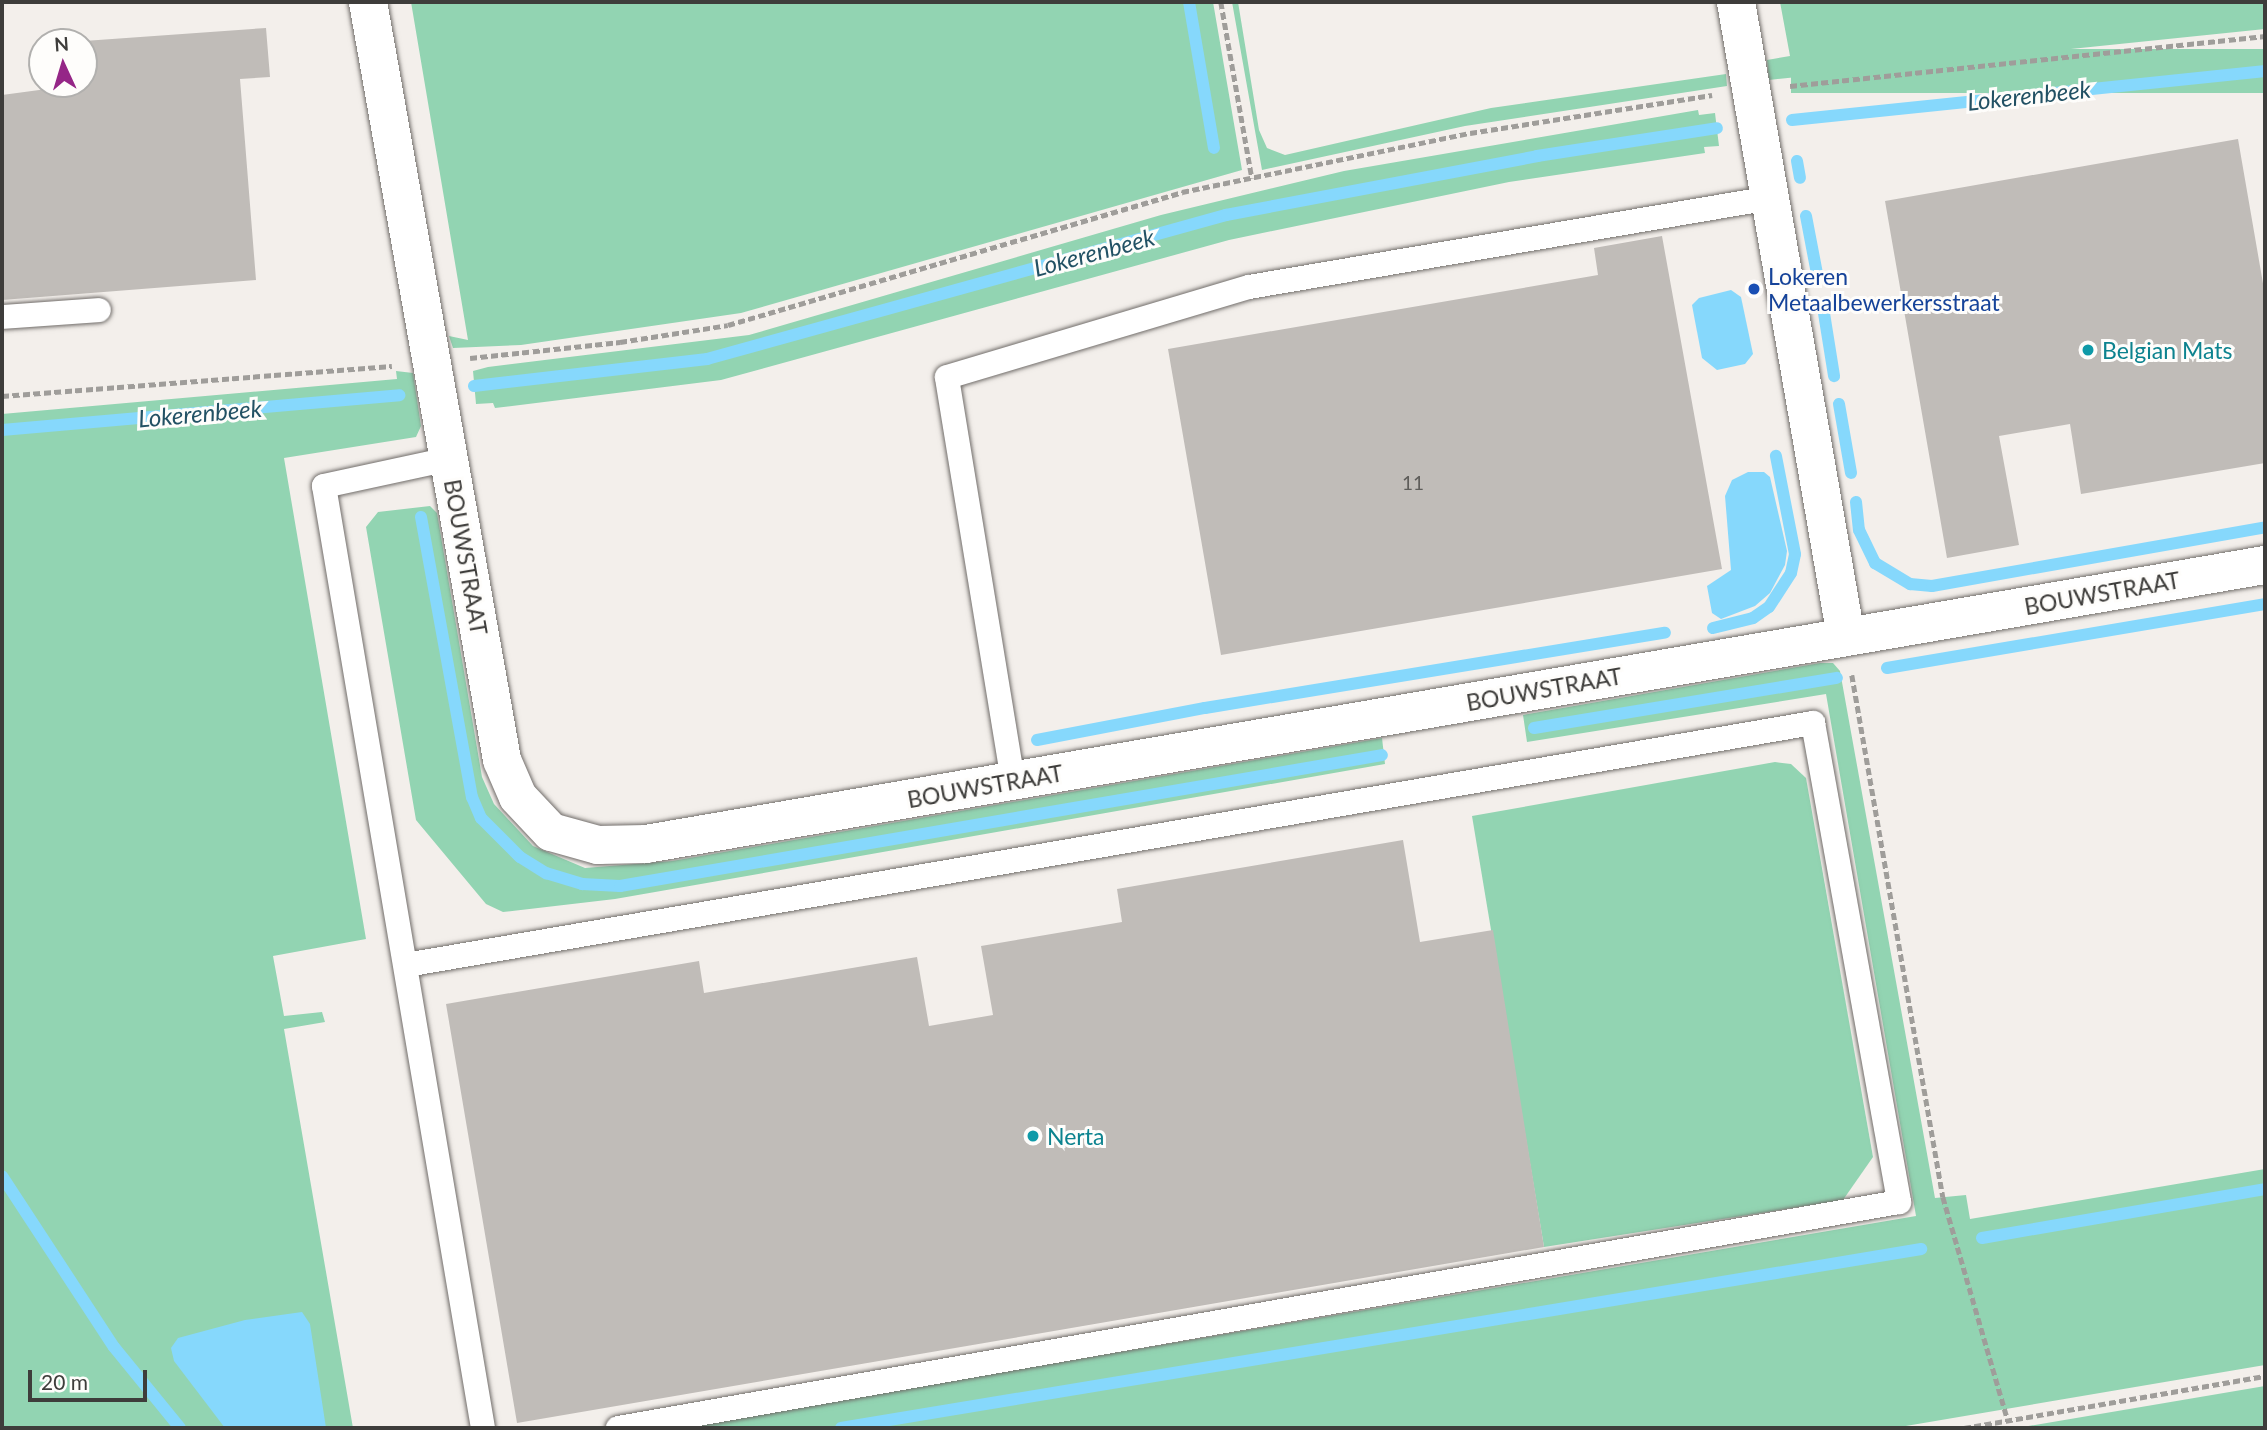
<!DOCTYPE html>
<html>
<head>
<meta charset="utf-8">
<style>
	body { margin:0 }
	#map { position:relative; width:2267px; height:1430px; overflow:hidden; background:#f3efeb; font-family:Lato,sans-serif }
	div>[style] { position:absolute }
	.green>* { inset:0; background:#92d4b2; transform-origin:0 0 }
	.water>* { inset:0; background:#86d8fc }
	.stream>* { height:12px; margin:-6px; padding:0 6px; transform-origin:6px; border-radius:6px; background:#86d8fc }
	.building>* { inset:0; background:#c0bcb8 }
	.path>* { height:4.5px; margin-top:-2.25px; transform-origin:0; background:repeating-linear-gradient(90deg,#9f9d9a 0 7px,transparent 0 10.5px) }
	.roads { filter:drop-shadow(0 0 2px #716d6a) drop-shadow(0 0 2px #716d6a) }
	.service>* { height:24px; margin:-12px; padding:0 12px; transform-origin:12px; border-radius:12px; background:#fff }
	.minor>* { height:38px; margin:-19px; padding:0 19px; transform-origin:19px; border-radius:19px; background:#fff }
	.dots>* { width:19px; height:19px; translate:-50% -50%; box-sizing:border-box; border:4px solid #fefdfb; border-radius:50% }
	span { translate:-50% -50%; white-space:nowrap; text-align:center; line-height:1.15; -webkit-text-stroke:6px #fefdfb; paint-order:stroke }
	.number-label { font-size:19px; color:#5e5d5a }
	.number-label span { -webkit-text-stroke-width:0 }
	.transit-label { font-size:23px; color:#164399 }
	.left { translate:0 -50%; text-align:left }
	.culture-label { font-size:23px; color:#0d838f }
	.street-label { font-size:23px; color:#3e3d3b }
	.water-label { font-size:24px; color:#225164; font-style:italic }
	.frame { position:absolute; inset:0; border:4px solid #3e3d3b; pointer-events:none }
	.north { position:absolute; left:28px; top:28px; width:70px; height:70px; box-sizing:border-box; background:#fefdfb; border:2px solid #b1b0ae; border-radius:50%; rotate:356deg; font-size:19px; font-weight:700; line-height:28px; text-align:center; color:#3e3d3b }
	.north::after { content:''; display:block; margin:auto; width:24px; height:32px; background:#952687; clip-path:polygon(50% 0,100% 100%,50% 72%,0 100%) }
	.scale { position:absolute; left:28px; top:1370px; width:119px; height:32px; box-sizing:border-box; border:4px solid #3e3d3b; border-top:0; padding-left:9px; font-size:21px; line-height:24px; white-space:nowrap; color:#3e3d3b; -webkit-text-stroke:5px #fefdfb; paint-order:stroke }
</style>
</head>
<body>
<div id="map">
	<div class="green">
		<i style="clip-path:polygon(411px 2px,1213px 2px,1242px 170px,741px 313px,521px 345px,453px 348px,449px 336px,468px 340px)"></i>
		<i style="clip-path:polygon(1232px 2px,1238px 2px,1259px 130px,1267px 148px,1285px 155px,1491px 108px,1726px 74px,1727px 86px,1465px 126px,1262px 170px)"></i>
		<i style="clip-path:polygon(1780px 2px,2265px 2px,2265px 29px,1769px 80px,1767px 60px,1790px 56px)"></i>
		<i style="left:2265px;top:49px;width:44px;height:474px;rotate:90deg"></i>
		<i style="clip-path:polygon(1698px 110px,1699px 115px,1715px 113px,1719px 146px,1704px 147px,1705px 153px,1509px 182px,1229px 240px,721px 380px,495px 408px,493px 403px,476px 404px,473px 371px,488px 367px,749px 335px,1161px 215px,1344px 171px)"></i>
		<i style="clip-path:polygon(396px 371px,413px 373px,421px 426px,416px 437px,284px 458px,366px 939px,273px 956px,284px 1016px,322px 1012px,325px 1022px,284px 1029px,353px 1428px,2px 1428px,2px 414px,397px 379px)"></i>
		<i style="clip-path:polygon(430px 506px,437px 513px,482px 777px,494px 804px,533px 846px,585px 868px,672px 861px,1382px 738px,1385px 764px,615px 899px,503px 912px,486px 904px,416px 820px,366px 527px,378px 512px)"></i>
		<i style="clip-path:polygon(1820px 663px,1833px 663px,1840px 671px,1935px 1198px,1966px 1195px,1970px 1219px,2265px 1169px,2265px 1365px,1894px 1428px,675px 1428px,1916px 1216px,1826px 694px,1527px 742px,1523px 715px)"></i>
		<i style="clip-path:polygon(1775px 762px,1791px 764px,1806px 778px,1873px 1157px,1843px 1200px,1544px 1247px,1472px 816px)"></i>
		<i style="clip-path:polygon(2265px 1386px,2265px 1428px,2017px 1428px)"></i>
	</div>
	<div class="water">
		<i style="clip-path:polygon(1731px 290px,1741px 297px,1753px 354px,1745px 364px,1717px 370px,1702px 358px,1692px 305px,1699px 298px)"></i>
		<i style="clip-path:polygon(1748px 472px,1764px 472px,1770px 477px,1787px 551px,1785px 565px,1770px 593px,1755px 606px,1721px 619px,1712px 613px,1707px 586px,1731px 570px,1725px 496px,1732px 480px)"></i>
		<i style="clip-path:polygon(302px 1312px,310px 1324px,326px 1428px,225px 1428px,174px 1361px,171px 1348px,178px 1338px,245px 1320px)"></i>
	</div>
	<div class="stream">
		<i style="left:1189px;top:2px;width:148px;rotate:80.3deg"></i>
		<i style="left:1792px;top:120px;width:476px;rotate:-5.9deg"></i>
		<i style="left:1797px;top:161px;width:17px;rotate:80deg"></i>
		<i style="left:1806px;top:216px;width:64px;rotate:79.2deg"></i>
		<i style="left:1823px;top:307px;width:70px;rotate:80.9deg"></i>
		<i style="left:474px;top:386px;width:235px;rotate:-6.6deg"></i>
		<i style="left:707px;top:359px;width:539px;rotate:-15.51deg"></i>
		<i style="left:1226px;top:215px;width:317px;rotate:-10.7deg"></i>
		<i style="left:1537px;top:156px;width:182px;rotate:-8.8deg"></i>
		<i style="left:1839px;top:404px;width:70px;rotate:80.1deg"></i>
		<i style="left:2px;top:430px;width:399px;rotate:-5deg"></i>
		<i style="left:1856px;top:502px;width:28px;rotate:84deg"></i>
		<i style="left:1859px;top:530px;width:37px;rotate:64deg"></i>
		<i style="left:1875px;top:563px;width:41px;rotate:31deg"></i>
		<i style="left:1910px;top:584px;width:22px;rotate:5deg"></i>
		<i style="left:1932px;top:586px;width:338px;rotate:-10deg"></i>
		<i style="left:421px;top:517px;width:285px;rotate:79.7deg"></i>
		<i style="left:472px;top:797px;width:23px;rotate:67deg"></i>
		<i style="left:481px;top:818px;width:55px;rotate:45deg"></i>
		<i style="left:520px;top:857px;width:31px;rotate:32deg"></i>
		<i style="left:546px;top:873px;width:38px;rotate:17deg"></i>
		<i style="left:582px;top:884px;width:38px;rotate:3deg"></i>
		<i style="left:620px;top:886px;width:773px;rotate:-9.75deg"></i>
		<i style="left:1713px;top:628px;width:41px;rotate:-14deg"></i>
		<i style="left:1753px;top:618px;width:19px;rotate:-35deg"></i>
		<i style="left:1769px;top:607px;width:40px;rotate:-57.1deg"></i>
		<i style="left:1791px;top:573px;width:19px;rotate:-78deg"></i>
		<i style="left:1795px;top:554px;width:100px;rotate:-101deg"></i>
		<i style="left:1887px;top:668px;width:383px;rotate:-9.6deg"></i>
		<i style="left:1534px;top:728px;width:307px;rotate:-9.4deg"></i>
		<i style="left:1037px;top:740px;width:171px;rotate:-10.8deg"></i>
		<i style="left:1205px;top:708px;width:466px;rotate:-9.3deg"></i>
		<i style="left:2px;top:1176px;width:204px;rotate:56.8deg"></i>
		<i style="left:114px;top:1347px;width:104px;rotate:50.8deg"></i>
		<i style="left:1982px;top:1238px;width:287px;rotate:-9.8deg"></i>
		<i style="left:841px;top:1428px;width:1095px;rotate:-9.41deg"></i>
	</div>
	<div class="building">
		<i style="clip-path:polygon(266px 28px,270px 77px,240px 79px,256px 280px,2px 300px,2px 95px,84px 84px,84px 41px)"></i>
		<i style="clip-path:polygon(2238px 139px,2265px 295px,2265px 463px,2081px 494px,2070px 424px,1999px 436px,2019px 545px,1947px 558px,1885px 201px)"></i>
		<i style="clip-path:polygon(1662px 236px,1722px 569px,1221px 655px,1168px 349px,1598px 275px,1594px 248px)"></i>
		<i style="clip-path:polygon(1403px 840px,1420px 942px,1493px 930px,1544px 1247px,517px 1423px,446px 1004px,699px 961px,704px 993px,917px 957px,929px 1026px,993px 1015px,981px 946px,1122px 922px,1117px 889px)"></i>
	</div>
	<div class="path">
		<i style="left:1221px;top:2px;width:179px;rotate:80deg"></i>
		<i style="left:1790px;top:86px;width:478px;rotate:-6deg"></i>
		<i style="left:470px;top:358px;width:151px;rotate:-6.1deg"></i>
		<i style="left:620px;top:342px;width:109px;rotate:-8.9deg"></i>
		<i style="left:728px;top:325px;width:473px;rotate:-16.3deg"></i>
		<i style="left:1182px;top:192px;width:294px;rotate:-11.6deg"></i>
		<i style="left:1470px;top:133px;width:245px;rotate:-8.9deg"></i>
		<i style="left:2px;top:396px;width:391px;rotate:-4.4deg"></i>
		<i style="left:1852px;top:675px;width:530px;rotate:80.11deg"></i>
		<i style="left:1943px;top:1197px;width:233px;rotate:73.8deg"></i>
		<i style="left:1964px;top:1428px;width:305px;rotate:-9.8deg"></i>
	</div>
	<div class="roads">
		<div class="service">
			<i style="left:2px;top:317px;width:97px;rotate:-4.1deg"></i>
			<i style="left:449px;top:459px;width:128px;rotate:167.8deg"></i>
			<i style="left:324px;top:486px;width:955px;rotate:80.42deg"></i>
			<i style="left:1013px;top:781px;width:409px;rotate:-99.3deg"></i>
			<i style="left:947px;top:377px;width:315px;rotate:-16.6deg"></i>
			<i style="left:1249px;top:287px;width:529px;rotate:-9.69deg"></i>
			<i style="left:406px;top:965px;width:1428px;rotate:-9.76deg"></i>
			<i style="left:1813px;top:723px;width:487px;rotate:79.8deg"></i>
			<i style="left:1899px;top:1202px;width:1301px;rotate:169.99deg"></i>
		</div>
		<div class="minor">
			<i style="left:368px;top:2px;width:770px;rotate:79.97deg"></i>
			<i style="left:502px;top:760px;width:40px;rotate:66.6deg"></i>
			<i style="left:518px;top:797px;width:48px;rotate:46.7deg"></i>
			<i style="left:551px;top:832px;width:49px;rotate:15.5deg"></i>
			<i style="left:598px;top:845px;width:48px;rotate:-1.2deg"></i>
			<i style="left:646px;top:844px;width:1643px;rotate:-9.78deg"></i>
			<i style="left:1736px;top:2px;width:644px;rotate:80.17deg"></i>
		</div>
	</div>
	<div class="dots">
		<i style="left:1754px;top:289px;background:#1a4fb4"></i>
		<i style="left:2088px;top:350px;background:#0f9aa8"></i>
		<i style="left:1033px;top:1136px;background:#0f9aa8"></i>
	</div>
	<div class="number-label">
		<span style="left:1413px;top:483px">11</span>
	</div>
	<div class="transit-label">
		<span class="left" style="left:1768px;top:289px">Lokeren<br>Metaalbewerkersstraat</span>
	</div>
	<div class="culture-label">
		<span class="left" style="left:2102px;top:350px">Belgian Mats</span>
		<span class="left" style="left:1047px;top:1136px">Nerta</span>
	</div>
	<div class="street-label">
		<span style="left:466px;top:557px;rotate:80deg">BOUWSTRAAT</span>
		<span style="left:2102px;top:593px;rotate:-10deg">BOUWSTRAAT</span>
		<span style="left:1544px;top:689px;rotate:-10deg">BOUWSTRAAT</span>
		<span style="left:985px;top:786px;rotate:-10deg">BOUWSTRAAT</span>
	</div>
	<div class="water-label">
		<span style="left:2029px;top:95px;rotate:-6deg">Lokerenbeek</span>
		<span style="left:1094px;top:252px;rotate:-15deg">Lokerenbeek</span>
		<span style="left:200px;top:413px;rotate:-5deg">Lokerenbeek</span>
	</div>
	<div class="frame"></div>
	<div class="north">N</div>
	<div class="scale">20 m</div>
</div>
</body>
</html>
